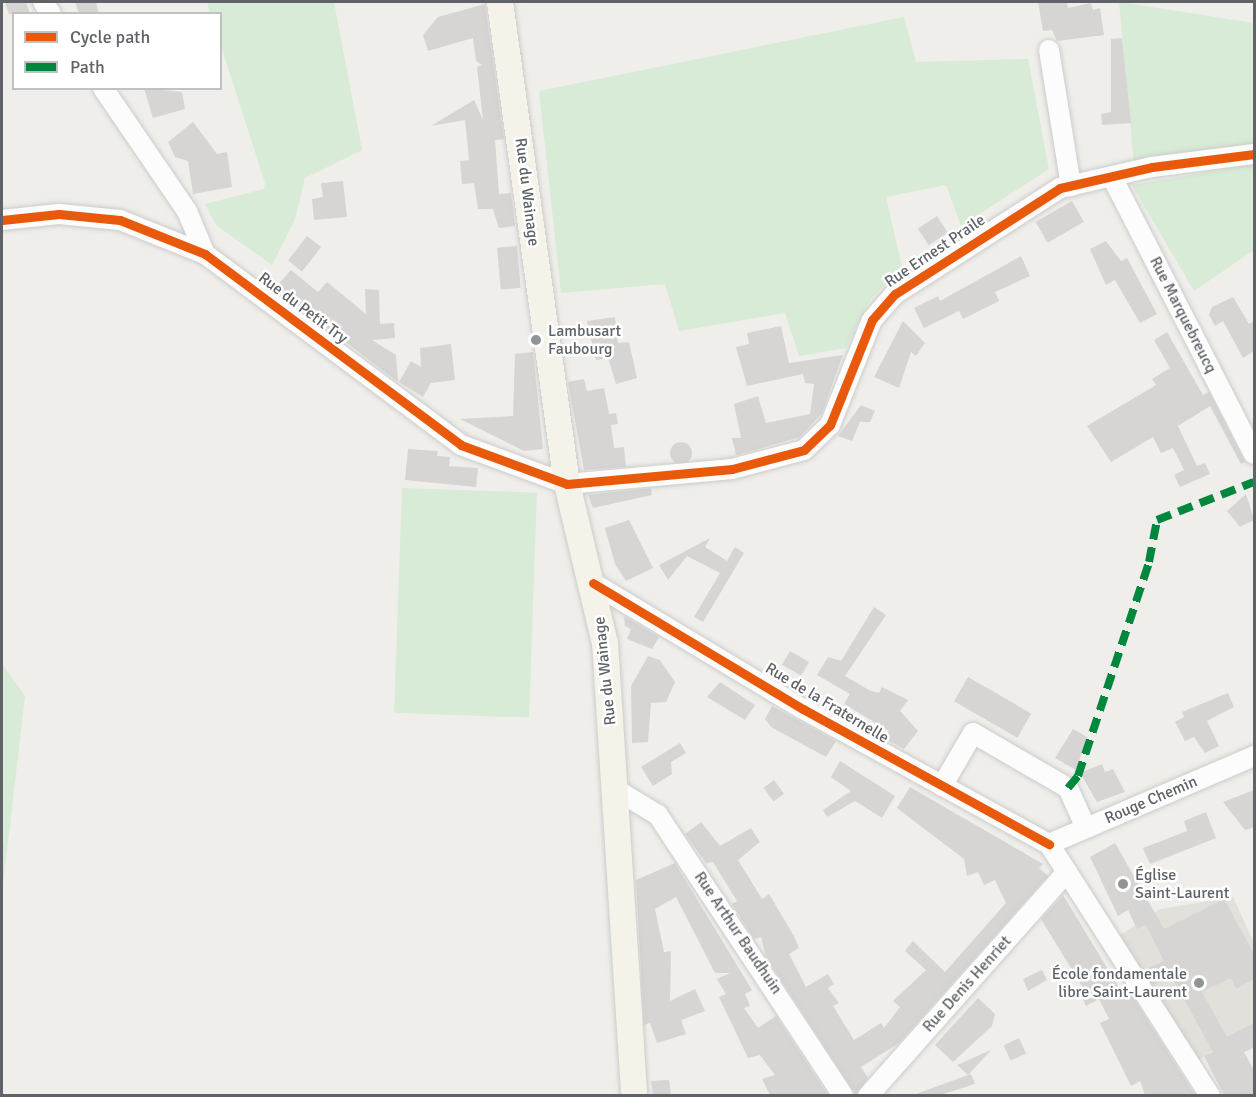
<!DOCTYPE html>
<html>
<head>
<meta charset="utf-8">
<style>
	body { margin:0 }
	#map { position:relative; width:1256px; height:1097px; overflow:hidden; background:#efeeea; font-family:Signika,sans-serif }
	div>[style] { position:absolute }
	.education>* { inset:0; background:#e2e0da }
	.green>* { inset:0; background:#d8ebd6; transform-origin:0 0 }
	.building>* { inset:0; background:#d6d5d3; transform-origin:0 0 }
	.round { border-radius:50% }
	.roads { filter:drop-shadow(0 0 2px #cbcccc) drop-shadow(0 0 2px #cbcccc) }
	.minor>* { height:20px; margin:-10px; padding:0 10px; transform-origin:10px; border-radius:10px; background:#fdfcfc }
	.major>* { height:26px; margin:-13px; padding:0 13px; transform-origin:13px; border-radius:13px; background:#f4f2e9 }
	.quiet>* { height:8px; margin-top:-4px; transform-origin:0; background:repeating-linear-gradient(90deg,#00873e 0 15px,transparent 0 23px) }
	.cycleway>* { height:9px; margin:-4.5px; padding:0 4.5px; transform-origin:4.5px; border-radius:4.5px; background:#e8590c }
	.dots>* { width:16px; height:16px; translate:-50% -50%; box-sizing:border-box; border:3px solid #fff; border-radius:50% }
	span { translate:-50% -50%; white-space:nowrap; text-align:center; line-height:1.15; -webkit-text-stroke:5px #fff; paint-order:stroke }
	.street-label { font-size:16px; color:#5f6368 }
	.poi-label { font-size:16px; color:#5f6368 }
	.left { translate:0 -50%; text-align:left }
	.right { translate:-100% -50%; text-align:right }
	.frame { position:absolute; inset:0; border:3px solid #5f6368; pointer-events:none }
	.legend { position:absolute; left:12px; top:12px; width:210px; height:78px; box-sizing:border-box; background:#fff; border:2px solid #bfc1c3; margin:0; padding:8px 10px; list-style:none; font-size:18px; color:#5f6368 }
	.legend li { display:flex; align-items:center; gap:12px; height:30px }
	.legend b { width:30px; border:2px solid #bfc1c3 }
</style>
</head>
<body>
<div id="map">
	<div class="education">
		<i style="clip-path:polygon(1233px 897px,1254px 943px,1254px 1023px,1199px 1060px,1114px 939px,1160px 909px)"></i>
	</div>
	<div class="green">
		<i style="clip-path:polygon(207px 2px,334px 2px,362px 150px,305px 178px,295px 219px,272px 265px,216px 225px,205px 204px,264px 189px,265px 183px,221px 46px,220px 14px,210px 13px)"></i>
		<i style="clip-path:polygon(1119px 2px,1254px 23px,1254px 144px,1134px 164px)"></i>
		<i style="clip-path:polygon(904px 17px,916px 62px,1028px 59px,1049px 169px,961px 226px,946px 185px,886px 197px,902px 267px,870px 300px,846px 348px,799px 356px,785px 313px,679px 331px,665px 284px,561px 293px,539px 91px)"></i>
		<i style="clip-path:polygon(1254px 164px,1254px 250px,1194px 291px,1132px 185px)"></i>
		<i style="left:402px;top:488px;width:135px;height:225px;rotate:2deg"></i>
		<i style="clip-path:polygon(2px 664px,25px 696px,2px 894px)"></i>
	</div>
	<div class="building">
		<i style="clip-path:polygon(5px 2px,26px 2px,30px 14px,9px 14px)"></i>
		<i style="clip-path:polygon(75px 2px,96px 2px,99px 14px,79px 14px)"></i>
		<i style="clip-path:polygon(1038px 2px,1067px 2px,1068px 8px,1091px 3px,1093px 10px,1100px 8px,1104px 35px,1057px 41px,1052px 30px,1043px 31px)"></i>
		<i style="clip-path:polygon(485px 4px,504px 139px,495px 140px,499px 194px,511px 193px,515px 226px,499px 228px,493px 209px,478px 209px,474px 183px,462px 184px,460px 161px,469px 160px,465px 120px,431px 126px,474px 100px,483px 120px,477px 67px,482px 65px,476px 61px,473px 38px,428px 51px,423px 35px,438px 17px)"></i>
		<i style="clip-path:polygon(1122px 38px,1131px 123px,1102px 125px,1101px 114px,1111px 112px,1111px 39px)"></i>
		<i style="clip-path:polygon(144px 88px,182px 92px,185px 109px,153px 118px)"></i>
		<i style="clip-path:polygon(193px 122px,217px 154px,227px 152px,232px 187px,193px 194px,188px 161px,175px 157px,168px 142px)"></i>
		<i style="clip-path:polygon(343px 181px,347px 217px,314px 220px,312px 199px,323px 197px,321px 183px)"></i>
		<i style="left:1072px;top:201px;width:24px;height:42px;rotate:60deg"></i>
		<i style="left:937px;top:216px;width:20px;height:23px;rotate:57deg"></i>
		<i style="left:307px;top:236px;width:18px;height:31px;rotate:38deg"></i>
		<i style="clip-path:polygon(1106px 241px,1121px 261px,1127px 258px,1157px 314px,1140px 323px,1115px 280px,1106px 285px,1090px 249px)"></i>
		<i style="left:517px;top:246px;width:42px;height:20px;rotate:85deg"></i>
		<i style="clip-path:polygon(1021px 256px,1030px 276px,995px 292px,999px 301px,963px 319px,959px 311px,924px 328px,914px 308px,938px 296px,940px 301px)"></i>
		<i style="clip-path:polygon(291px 270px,318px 292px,327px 282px,366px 314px,365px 289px,379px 290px,380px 324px,394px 323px,395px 338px,372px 340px,396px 355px,398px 382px,275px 288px)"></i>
		<i style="clip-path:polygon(1233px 297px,1249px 324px,1254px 321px,1254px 351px,1243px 358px,1223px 321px,1215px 326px,1209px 315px,1212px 307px)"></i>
		<i style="clip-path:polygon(615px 317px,618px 343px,629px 342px,637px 378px,616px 384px,608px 358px,596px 360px,587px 321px)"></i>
		<i style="clip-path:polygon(903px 321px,925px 343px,916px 356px,911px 352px,899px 388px,874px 377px)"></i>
		<i style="clip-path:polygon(781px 326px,789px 363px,843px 355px,838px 368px,822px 413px,800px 437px,736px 455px,732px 438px,741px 438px,734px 404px,758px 396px,766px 423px,810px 414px,814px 384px,805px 383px,803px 374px,747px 386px,736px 347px,749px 344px,747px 333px)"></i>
		<i style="clip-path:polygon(1167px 332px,1203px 395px,1209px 392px,1245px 462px,1241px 464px,1210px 406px,1178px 426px,1197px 466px,1205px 463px,1210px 474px,1180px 487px,1174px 475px,1184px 470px,1173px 448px,1161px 453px,1153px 437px,1111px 462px,1087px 426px,1156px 385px,1152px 379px,1170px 368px,1154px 340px)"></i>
		<i style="clip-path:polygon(451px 344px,455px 380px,431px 383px,423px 397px,399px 382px,411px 361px,421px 367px,420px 348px)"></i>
		<i style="clip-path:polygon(533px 352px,543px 449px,524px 451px,460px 419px,513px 416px,515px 354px)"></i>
		<i style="clip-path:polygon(584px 379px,587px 391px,604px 388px,609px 414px,616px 413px,618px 424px,611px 425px,614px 448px,624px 447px,626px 467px,584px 470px,568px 382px)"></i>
		<i style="clip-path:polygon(861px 405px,875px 411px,870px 422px,860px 422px,852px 441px,838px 436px)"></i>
		<i class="round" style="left:670px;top:442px;width:22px;height:22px"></i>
		<i style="clip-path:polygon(408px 449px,438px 451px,437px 456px,450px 457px,449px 466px,478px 468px,476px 487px,405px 480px)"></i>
		<i style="clip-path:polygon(651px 488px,652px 495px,593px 508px,588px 495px)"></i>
		<i style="clip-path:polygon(1246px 494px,1254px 520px,1240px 527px,1227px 511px)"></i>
		<i style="clip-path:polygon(629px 520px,653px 568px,626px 581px,615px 564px,605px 528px)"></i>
		<i style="clip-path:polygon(710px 538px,705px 547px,727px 561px,735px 547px,744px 553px,703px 622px,694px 617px,720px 573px,687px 556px,668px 580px,659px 565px)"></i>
		<i style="clip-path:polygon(874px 607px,886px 615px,845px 676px,869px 690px,879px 693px,882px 687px,908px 700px,900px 711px,918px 731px,904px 749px,884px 738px,889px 731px,844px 704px,850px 694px,817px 675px,828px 657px,841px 661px)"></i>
		<i style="clip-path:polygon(624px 616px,659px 637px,652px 649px,627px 639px,631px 629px,625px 626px)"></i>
		<i style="left:790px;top:651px;width:22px;height:16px;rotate:30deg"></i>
		<i style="clip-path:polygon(648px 656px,660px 660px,675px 682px,666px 702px,651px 703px,648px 742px,632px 743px,631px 686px)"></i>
		<i style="left:968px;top:677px;width:73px;height:28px;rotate:30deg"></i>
		<i style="clip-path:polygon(720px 682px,755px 705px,745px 720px,707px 697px)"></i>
		<i style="clip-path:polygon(1228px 693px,1234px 707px,1207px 721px,1219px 746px,1205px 753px,1194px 737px,1185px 741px,1175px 722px,1184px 717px,1182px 712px)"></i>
		<i style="clip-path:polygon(772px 706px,836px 741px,826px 757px,771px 727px,765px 719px)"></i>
		<i style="clip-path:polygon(1073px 729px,1087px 737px,1076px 770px,1055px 758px)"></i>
		<i style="clip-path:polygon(680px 743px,686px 753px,671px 762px,672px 774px,653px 786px,641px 767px)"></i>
		<i style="clip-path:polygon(840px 761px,895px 796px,882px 818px,855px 801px,827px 817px,823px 810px,851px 791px,831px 777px)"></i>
		<i style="clip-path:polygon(1102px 764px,1105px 772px,1113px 769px,1125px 792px,1097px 802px,1080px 773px)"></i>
		<i style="left:774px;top:780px;width:17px;height:13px;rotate:54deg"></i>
		<i style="clip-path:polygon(910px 787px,1043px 864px,1039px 868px,1048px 876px,899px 1043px,861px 1067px,868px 1078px,856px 1095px,766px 957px,761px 937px,754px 939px,732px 904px,737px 901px,713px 862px,706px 863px,685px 834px,701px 822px,720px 846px,751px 828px,760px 842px,738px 860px,762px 899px,769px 894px,794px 936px,799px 948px,789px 954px,806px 987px,828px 974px,834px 984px,828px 988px,839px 1003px,833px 1006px,854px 1040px,881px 1023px,884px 1028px,900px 1007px,893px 1001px,926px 970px,905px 951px,913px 941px,945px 972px,1006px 903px,995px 880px,984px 885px,978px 872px,967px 876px,964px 859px,897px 808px)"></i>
		<i style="clip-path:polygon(1254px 790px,1254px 827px,1245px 830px,1223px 802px)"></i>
		<i style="clip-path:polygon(1206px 812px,1216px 838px,1150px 864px,1143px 848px,1187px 831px,1184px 821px)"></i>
		<i style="clip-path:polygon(1115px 843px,1164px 929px,1224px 899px,1254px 954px,1254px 979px,1236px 989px,1231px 978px,1202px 992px,1227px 1037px,1254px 1023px,1253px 1048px,1244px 1052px,1254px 1070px,1254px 1095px,1224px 1095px,1204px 1056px,1213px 1052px,1171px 975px,1153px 985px,1144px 970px,1164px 961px,1146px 925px,1137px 929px,1128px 910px,1118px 916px,1090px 857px)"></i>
		<i style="clip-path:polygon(675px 863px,752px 990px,745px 994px,750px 1006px,744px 1008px,758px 1028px,776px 1016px,828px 1095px,770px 1095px,762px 1079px,775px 1075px,760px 1055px,748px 1058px,719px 997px,726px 994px,717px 979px,730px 973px,715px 973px,676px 897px,655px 909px,664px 952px,671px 951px,670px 1001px,695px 989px,705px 1011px,681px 1020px,686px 1034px,657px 1043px,650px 1023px,644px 1025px,636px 880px)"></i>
		<i style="clip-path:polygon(1063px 895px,1120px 989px,1126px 986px,1195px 1095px,1145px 1095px,1140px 1081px,1131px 1086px,1100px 1023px,1109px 1019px,1099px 999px,1086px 1006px,1081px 995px,1086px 993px,1041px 919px)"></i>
		<i style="clip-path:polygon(1042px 970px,1047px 980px,1028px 991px,1023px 979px)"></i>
		<i style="clip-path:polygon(978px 998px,995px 1014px,992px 1026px,953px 1062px,935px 1045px)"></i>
		<i style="left:1019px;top:1038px;width:17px;height:17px;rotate:65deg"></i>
		<i style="clip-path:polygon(991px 1050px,968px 1075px,957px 1065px)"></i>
		<i style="clip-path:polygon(971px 1074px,975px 1084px,940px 1095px,913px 1095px)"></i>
		<i style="clip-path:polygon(669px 1080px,671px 1095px,653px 1095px,651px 1081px)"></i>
	</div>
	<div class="roads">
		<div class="minor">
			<i style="left:43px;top:2px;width:14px;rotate:56deg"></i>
			<i style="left:1049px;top:50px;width:138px;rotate:80.8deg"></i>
			<i style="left:103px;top:88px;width:149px;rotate:55.7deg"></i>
			<i style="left:187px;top:211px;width:47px;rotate:67.3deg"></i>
			<i style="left:1112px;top:177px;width:311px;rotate:62.9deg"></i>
			<i style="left:2px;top:220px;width:57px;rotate:-6deg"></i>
			<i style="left:59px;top:214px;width:61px;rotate:5.6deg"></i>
			<i style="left:120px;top:220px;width:92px;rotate:21.8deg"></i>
			<i style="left:205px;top:254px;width:319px;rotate:36.7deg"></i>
			<i style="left:461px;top:445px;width:113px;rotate:20.2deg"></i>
			<i style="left:567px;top:484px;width:166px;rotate:-5.2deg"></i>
			<i style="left:732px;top:469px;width:74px;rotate:-14.8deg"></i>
			<i style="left:804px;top:450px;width:36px;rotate:-44deg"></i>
			<i style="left:830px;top:425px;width:113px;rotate:-68.2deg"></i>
			<i style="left:872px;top:320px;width:35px;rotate:-49deg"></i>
			<i style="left:895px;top:294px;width:196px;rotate:-32.7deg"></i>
			<i style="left:1060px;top:188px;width:94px;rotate:-12.9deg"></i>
			<i style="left:1152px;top:167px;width:103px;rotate:-7.3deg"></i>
			<i style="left:593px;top:583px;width:245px;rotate:31deg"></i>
			<i style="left:803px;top:709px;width:281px;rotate:28.8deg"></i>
			<i style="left:942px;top:786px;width:61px;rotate:-59.7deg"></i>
			<i style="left:973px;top:733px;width:110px;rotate:30.1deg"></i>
			<i style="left:1068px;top:788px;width:44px;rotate:65.8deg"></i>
			<i style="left:615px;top:789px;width:50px;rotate:31.2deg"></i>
			<i style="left:658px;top:815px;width:336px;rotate:56.6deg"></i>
			<i style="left:1049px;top:844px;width:299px;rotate:57.4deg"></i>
			<i style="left:1049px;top:844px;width:223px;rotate:-23.2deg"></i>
			<i style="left:868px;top:1096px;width:300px;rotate:-48.4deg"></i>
		</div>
		<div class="major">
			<i style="left:500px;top:2px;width:487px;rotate:82.1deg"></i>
			<i style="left:567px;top:484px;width:163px;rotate:76.6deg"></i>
			<i style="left:605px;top:643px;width:454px;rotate:86.3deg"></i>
		</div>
	</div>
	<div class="quiet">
		<i style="left:1068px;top:788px;width:16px;rotate:-50deg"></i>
		<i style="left:1078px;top:776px;width:225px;rotate:-71.6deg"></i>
		<i style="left:1149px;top:562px;width:43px;rotate:-79.2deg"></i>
		<i style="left:1157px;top:520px;width:104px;rotate:-21.4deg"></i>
	</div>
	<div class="cycleway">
		<i style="left:2px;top:220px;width:57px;rotate:-6deg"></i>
		<i style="left:59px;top:214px;width:61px;rotate:5.6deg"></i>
		<i style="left:120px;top:220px;width:92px;rotate:21.8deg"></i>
		<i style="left:205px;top:254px;width:319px;rotate:36.7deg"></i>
		<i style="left:461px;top:445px;width:113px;rotate:20.2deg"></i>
		<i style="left:567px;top:484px;width:166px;rotate:-5.2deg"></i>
		<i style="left:732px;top:469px;width:74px;rotate:-14.8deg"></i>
		<i style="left:804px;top:450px;width:36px;rotate:-44deg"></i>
		<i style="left:830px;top:425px;width:113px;rotate:-68.2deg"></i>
		<i style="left:872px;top:320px;width:35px;rotate:-49deg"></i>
		<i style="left:895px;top:294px;width:196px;rotate:-32.7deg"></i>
		<i style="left:1060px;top:188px;width:94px;rotate:-12.9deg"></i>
		<i style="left:1152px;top:167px;width:103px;rotate:-7.3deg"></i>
		<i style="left:593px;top:583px;width:245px;rotate:31deg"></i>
		<i style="left:803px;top:709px;width:281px;rotate:28.8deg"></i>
	</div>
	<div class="dots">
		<i style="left:536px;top:340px;background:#919496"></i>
		<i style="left:1123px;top:884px;background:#919496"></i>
		<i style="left:1199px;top:983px;background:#919496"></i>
	</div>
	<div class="street-label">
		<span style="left:527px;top:192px;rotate:83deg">Rue du Wainage</span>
		<span style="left:935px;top:251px;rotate:-34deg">Rue Ernest Praile</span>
		<span style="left:303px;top:308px;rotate:37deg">Rue du Petit Try</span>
		<span style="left:1183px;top:315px;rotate:63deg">Rue Marquebreucq</span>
		<span style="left:605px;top:671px;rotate:-96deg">Rue du Wainage</span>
		<span style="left:827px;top:703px;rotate:31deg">Rue de la Fraternelle</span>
		<span style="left:1151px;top:800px;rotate:-23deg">Rouge Chemin</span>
		<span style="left:738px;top:933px;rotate:56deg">Rue Arthur Baudhuin</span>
		<span style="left:967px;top:984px;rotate:-48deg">Rue Denis Henriet</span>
	</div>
	<div class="poi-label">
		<span class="left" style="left:548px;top:340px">Lambusart<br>Faubourg</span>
		<span class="left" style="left:1135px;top:884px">Église<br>Saint-Laurent</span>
		<span class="right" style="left:1187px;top:983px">École fondamentale<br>libre Saint-Laurent</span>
	</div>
	<div class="frame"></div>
	<ul class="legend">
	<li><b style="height:8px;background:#e8590c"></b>Cycle path</li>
	<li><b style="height:8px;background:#00873e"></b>Path</li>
	</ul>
</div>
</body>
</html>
